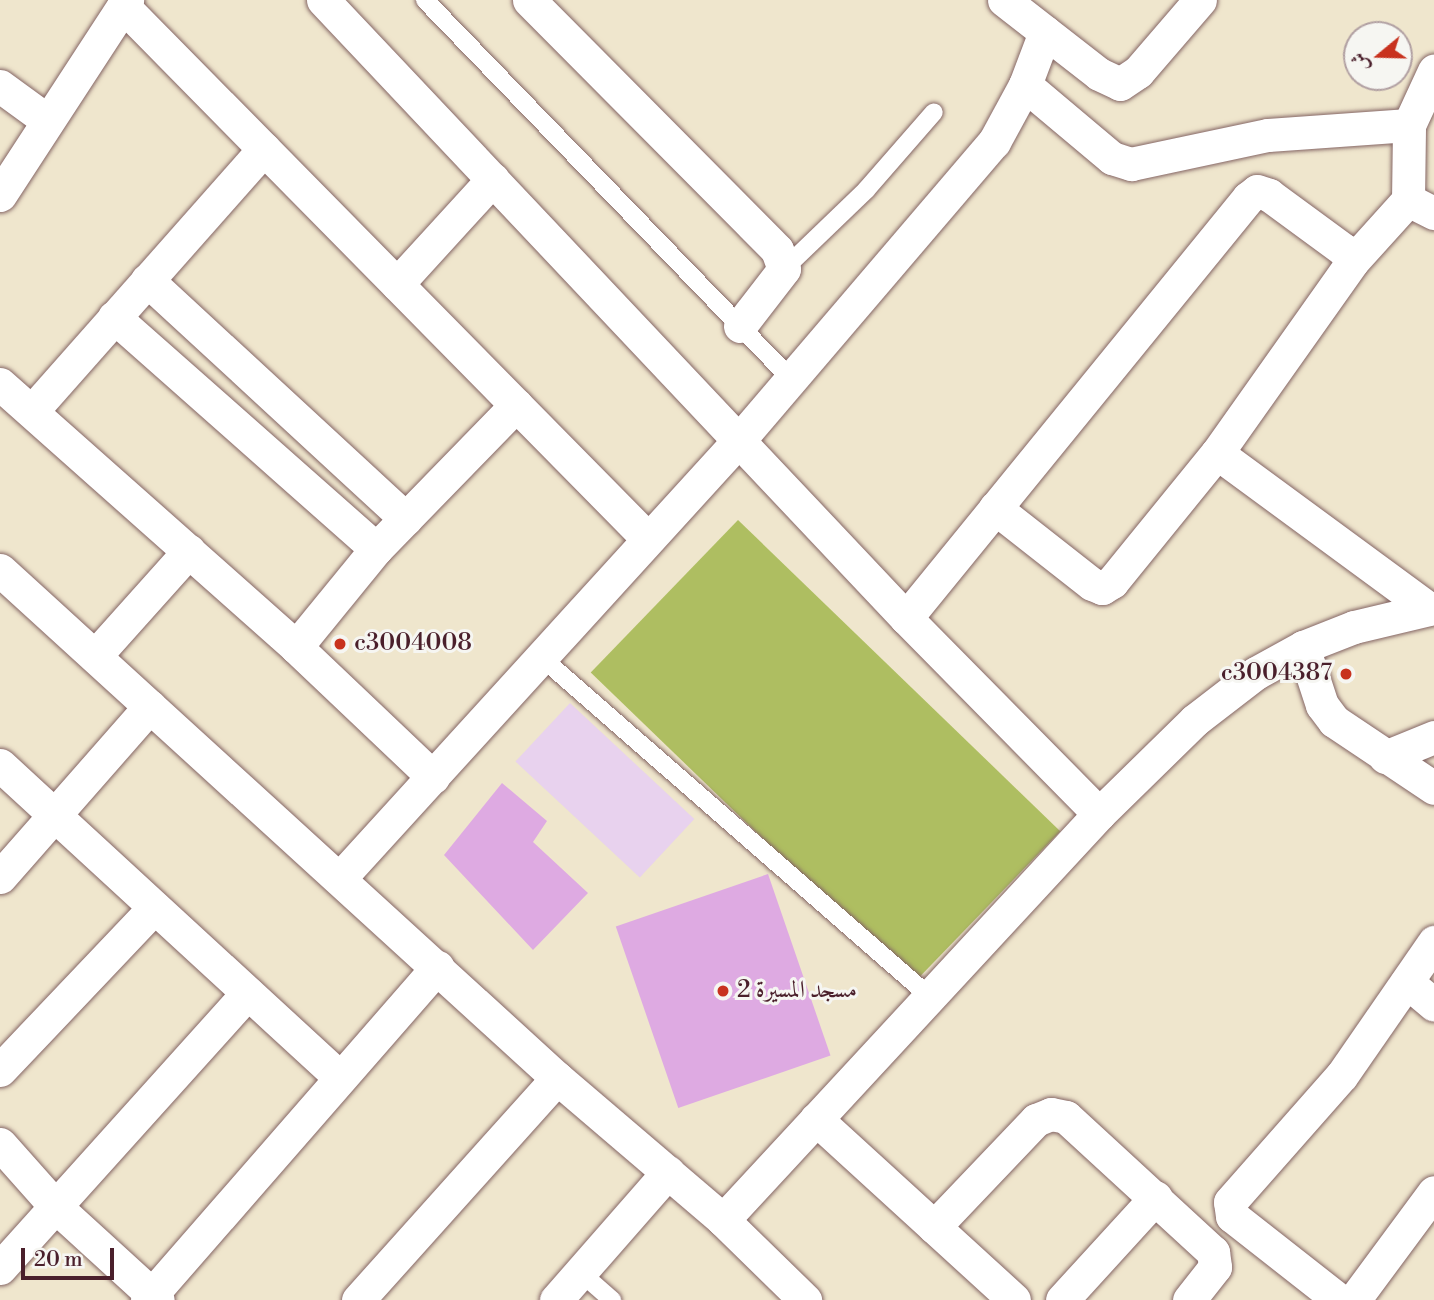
<!DOCTYPE html>
<html>
<head>
<meta charset="utf-8">
<style>
	body { margin:0 }
	#map { position:relative; width:1434px; height:1300px; overflow:hidden; background:#efe6cd; font-family:"Libre Bodoni",Amiri,serif }
	div>[style] { position:absolute }
	.built>* { inset:0; background:#e8d2ee; transform-origin:0 0 }
	.green>* { inset:0; background:#aebe61; transform-origin:0 0 }
	.building>* { inset:0; background:#deaae2; transform-origin:0 0 }
	.roads { filter:drop-shadow(0 0 2px #846564) drop-shadow(0 0 2px #846564) }
	.service>* { height:18px; margin:-9px; padding:0 9px; transform-origin:9px; border-radius:9px; background:#fff }
	.minor>* { height:33px; margin:-16.5px; padding:0 16.5px; transform-origin:16.5px; border-radius:16.5px; background:#fff }
	.dots>* { width:19px; height:19px; translate:-50% -50%; box-sizing:border-box; border:4px solid #f6f6f2; border-radius:50% }
	span { translate:-50% -50%; white-space:nowrap; text-align:center; line-height:1.15; -webkit-text-stroke:6px #f6f6f2; paint-order:stroke }
	.poi-label { font-size:24px; color:#4a1f2b }
	.left { translate:0 -50%; text-align:left }
	.right { translate:-100% -50%; text-align:right }
	.north { position:absolute; left:1343px; top:21px; width:70px; height:70px; box-sizing:border-box; background:#f6f6f2; border:2px solid #b1a0a2; border-radius:50%; rotate:251deg; font-size:19px; font-weight:700; line-height:28px; text-align:center; color:#4a1f2b }
	.north::after { content:''; display:block; margin:auto; width:24px; height:32px; background:#c8321e; clip-path:polygon(50% 0,100% 100%,50% 72%,0 100%) }
	.scale { position:absolute; left:21px; top:1248px; width:93px; height:32px; box-sizing:border-box; border:4px solid #4a1f2b; border-top:0; padding-left:9px; font-size:21px; line-height:24px; white-space:nowrap; color:#4a1f2b; -webkit-text-stroke:5px #f6f6f2; paint-order:stroke }
</style>
</head>
<body>
<div id="map">
	<div class="built">
		<i style="left:570px;top:703px;width:170px;height:80px;rotate:43deg"></i>
	</div>
	<div class="green">
		<i style="left:738px;top:520px;width:448px;height:212px;rotate:44deg"></i>
	</div>
	<div class="building">
		<i style="clip-path:polygon(502px 783px,547px 821px,533px 842px,588px 893px,533px 950px,444px 855px)"></i>
		<i style="left:768px;top:874px;width:192px;height:161px;rotate:71deg"></i>
	</div>
	<div class="roads">
		<div class="service">
			<i style="left:425px;top:0;width:527px;rotate:46deg"></i>
			<i style="left:784px;top:269px;width:114px;rotate:-43.9deg"></i>
			<i style="left:866px;top:190px;width:103px;rotate:-48.9deg"></i>
			<i style="left:541px;top:657px;width:517px;rotate:41.15deg"></i>
			<i style="left:580px;top:1272px;width:43px;rotate:41.2deg"></i>
		</div>
		<div class="minor">
			<i style="left:323px;top:0;width:850px;rotate:46.67deg"></i>
			<i style="left:906px;top:618px;width:275px;rotate:45.4deg"></i>
			<i style="left:529px;top:0;width:352px;rotate:45.2deg"></i>
			<i style="left:777px;top:250px;width:20px;rotate:70deg"></i>
			<i style="left:784px;top:269px;width:72px;rotate:127.7deg"></i>
			<i style="left:1004px;top:0;width:120px;rotate:37.9deg"></i>
			<i style="left:1099px;top:74px;width:23px;rotate:25deg"></i>
			<i style="left:1120px;top:84px;width:22px;rotate:-34deg"></i>
			<i style="left:1138px;top:72px;width:95px;rotate:-49.3deg"></i>
			<i style="left:123px;top:6px;width:748px;rotate:45.43deg"></i>
			<i style="left:1045px;top:32px;width:57px;rotate:110.7deg"></i>
			<i style="left:1025px;top:85px;width:114px;rotate:40deg"></i>
			<i style="left:1112px;top:158px;width:20px;rotate:18deg"></i>
			<i style="left:1131px;top:164px;width:140px;rotate:-12deg"></i>
			<i style="left:1268px;top:135px;width:141px;rotate:-4.1deg"></i>
			<i style="left:0;top:86px;width:59px;rotate:36.1deg"></i>
			<i style="left:0;top:195px;width:233px;rotate:-56.9deg"></i>
			<i style="left:1408px;top:200px;width:75px;rotate:-89.2deg"></i>
			<i style="left:1409px;top:125px;width:60px;rotate:-65.2deg"></i>
			<i style="left:147px;top:280px;width:352px;rotate:42.7deg"></i>
			<i style="left:397px;top:284px;width:142px;rotate:-47.6deg"></i>
			<i style="left:114px;top:317px;width:350px;rotate:41.5deg"></i>
			<i style="left:0;top:384px;width:396px;rotate:41.6deg"></i>
			<i style="left:296px;top:647px;width:189px;rotate:43.5deg"></i>
			<i style="left:32px;top:411px;width:350px;rotate:-48.5deg"></i>
			<i style="left:1217px;top:453px;width:263px;rotate:36.3deg"></i>
			<i style="left:995px;top:508px;width:123px;rotate:38.1deg"></i>
			<i style="left:1092px;top:584px;width:11px;rotate:22deg"></i>
			<i style="left:1102px;top:588px;width:12px;rotate:-31deg"></i>
			<i style="left:1112px;top:582px;width:166px;rotate:-50.9deg"></i>
			<i style="left:1217px;top:453px;width:234px;rotate:-54.7deg"></i>
			<i style="left:1352px;top:262px;width:84px;rotate:-47.9deg"></i>
			<i style="left:1408px;top:200px;width:29px;rotate:27deg"></i>
			<i style="left:0;top:570px;width:754px;rotate:42.37deg"></i>
			<i style="left:557px;top:1078px;width:218px;rotate:40.5deg"></i>
			<i style="left:723px;top:1220px;width:115px;rotate:44.3deg"></i>
			<i style="left:906px;top:618px;width:542px;rotate:-50.84deg"></i>
			<i style="left:1248px;top:198px;width:11px;rotate:-38deg"></i>
			<i style="left:1257px;top:191px;width:13px;rotate:18deg"></i>
			<i style="left:1269px;top:195px;width:93px;rotate:36.3deg"></i>
			<i style="left:1344px;top:250px;width:14px;rotate:56deg"></i>
			<i style="left:296px;top:647px;width:127px;rotate:-50.8deg"></i>
			<i style="left:376px;top:549px;width:201px;rotate:-45.8deg"></i>
			<i style="left:1303px;top:647px;width:61px;rotate:71.9deg"></i>
			<i style="left:1322px;top:705px;width:20px;rotate:53deg"></i>
			<i style="left:1334px;top:721px;width:120px;rotate:33.8deg"></i>
			<i style="left:95px;top:656px;width:141px;rotate:-48.2deg"></i>
			<i style="left:1385px;top:757px;width:53px;rotate:-22.2deg"></i>
			<i style="left:0;top:765px;width:459px;rotate:42.6deg"></i>
			<i style="left:0;top:877px;width:227px;rotate:-48.7deg"></i>
			<i style="left:340px;top:878px;width:594px;rotate:-47.66deg"></i>
			<i style="left:740px;top:439px;width:391px;rotate:-49.5deg"></i>
			<i style="left:994px;top:142px;width:65px;rotate:-61.5deg"></i>
			<i style="left:1407px;top:982px;width:35px;rotate:40deg"></i>
			<i style="left:0;top:1070px;width:224px;rotate:-46.5deg"></i>
			<i style="left:816px;top:1119px;width:268px;rotate:42.4deg"></i>
			<i style="left:0;top:1144px;width:83px;rotate:48.4deg"></i>
			<i style="left:55px;top:1206px;width:139px;rotate:42.4deg"></i>
			<i style="left:723px;top:1220px;width:553px;rotate:-47.2deg"></i>
			<i style="left:1099px;top:814px;width:134px;rotate:-44.4deg"></i>
			<i style="left:1195px;top:720px;width:77px;rotate:-37.6deg"></i>
			<i style="left:1256px;top:673px;width:54px;rotate:-29deg"></i>
			<i style="left:1303px;top:647px;width:55px;rotate:-21.4deg"></i>
			<i style="left:1354px;top:627px;width:82px;rotate:-13.4deg"></i>
			<i style="left:934px;top:1227px;width:148px;rotate:-46.4deg"></i>
			<i style="left:1036px;top:1120px;width:16px;rotate:-22deg"></i>
			<i style="left:1051px;top:1114px;width:15px;rotate:11deg"></i>
			<i style="left:1066px;top:1117px;width:200px;rotate:42.6deg"></i>
			<i style="left:1213px;top:1252px;width:15px;rotate:82deg"></i>
			<i style="left:1215px;top:1267px;width:42px;rotate:128.2deg"></i>
			<i style="left:0;top:1268px;width:370px;rotate:-48deg"></i>
			<i style="left:147px;top:1300px;width:442px;rotate:-48.9deg"></i>
			<i style="left:358px;top:1300px;width:298px;rotate:-48.1deg"></i>
			<i style="left:556px;top:1300px;width:170px;rotate:-48.8deg"></i>
			<i style="left:1062px;top:1300px;width:139px;rotate:-47.6deg"></i>
			<i style="left:1339px;top:1300px;width:136px;rotate:-141.9deg"></i>
			<i style="left:1232px;top:1216px;width:14px;rotate:-98deg"></i>
			<i style="left:1230px;top:1202px;width:169px;rotate:-48.6deg"></i>
			<i style="left:1342px;top:1075px;width:162px;rotate:-55.3deg"></i>
			<i style="left:1354px;top:1300px;width:134px;rotate:-53.5deg"></i>
		</div>
	</div>
	<div class="dots">
		<i style="left:340px;top:644px;background:#c8321e"></i>
		<i style="left:1346px;top:674px;background:#c8321e"></i>
		<i style="left:723px;top:991px;background:#c8321e"></i>
	</div>
	<div class="poi-label">
		<span class="left" style="left:354px;top:644px">c3004008</span>
		<span class="right" style="left:1332px;top:674px">c3004387</span>
		<span class="left" style="left:737px;top:991px">مسجد المسيرة 2</span>
	</div>
	<div class="north">ش</div>
	<div class="scale">20 m</div>
</div>
</body>
</html>
